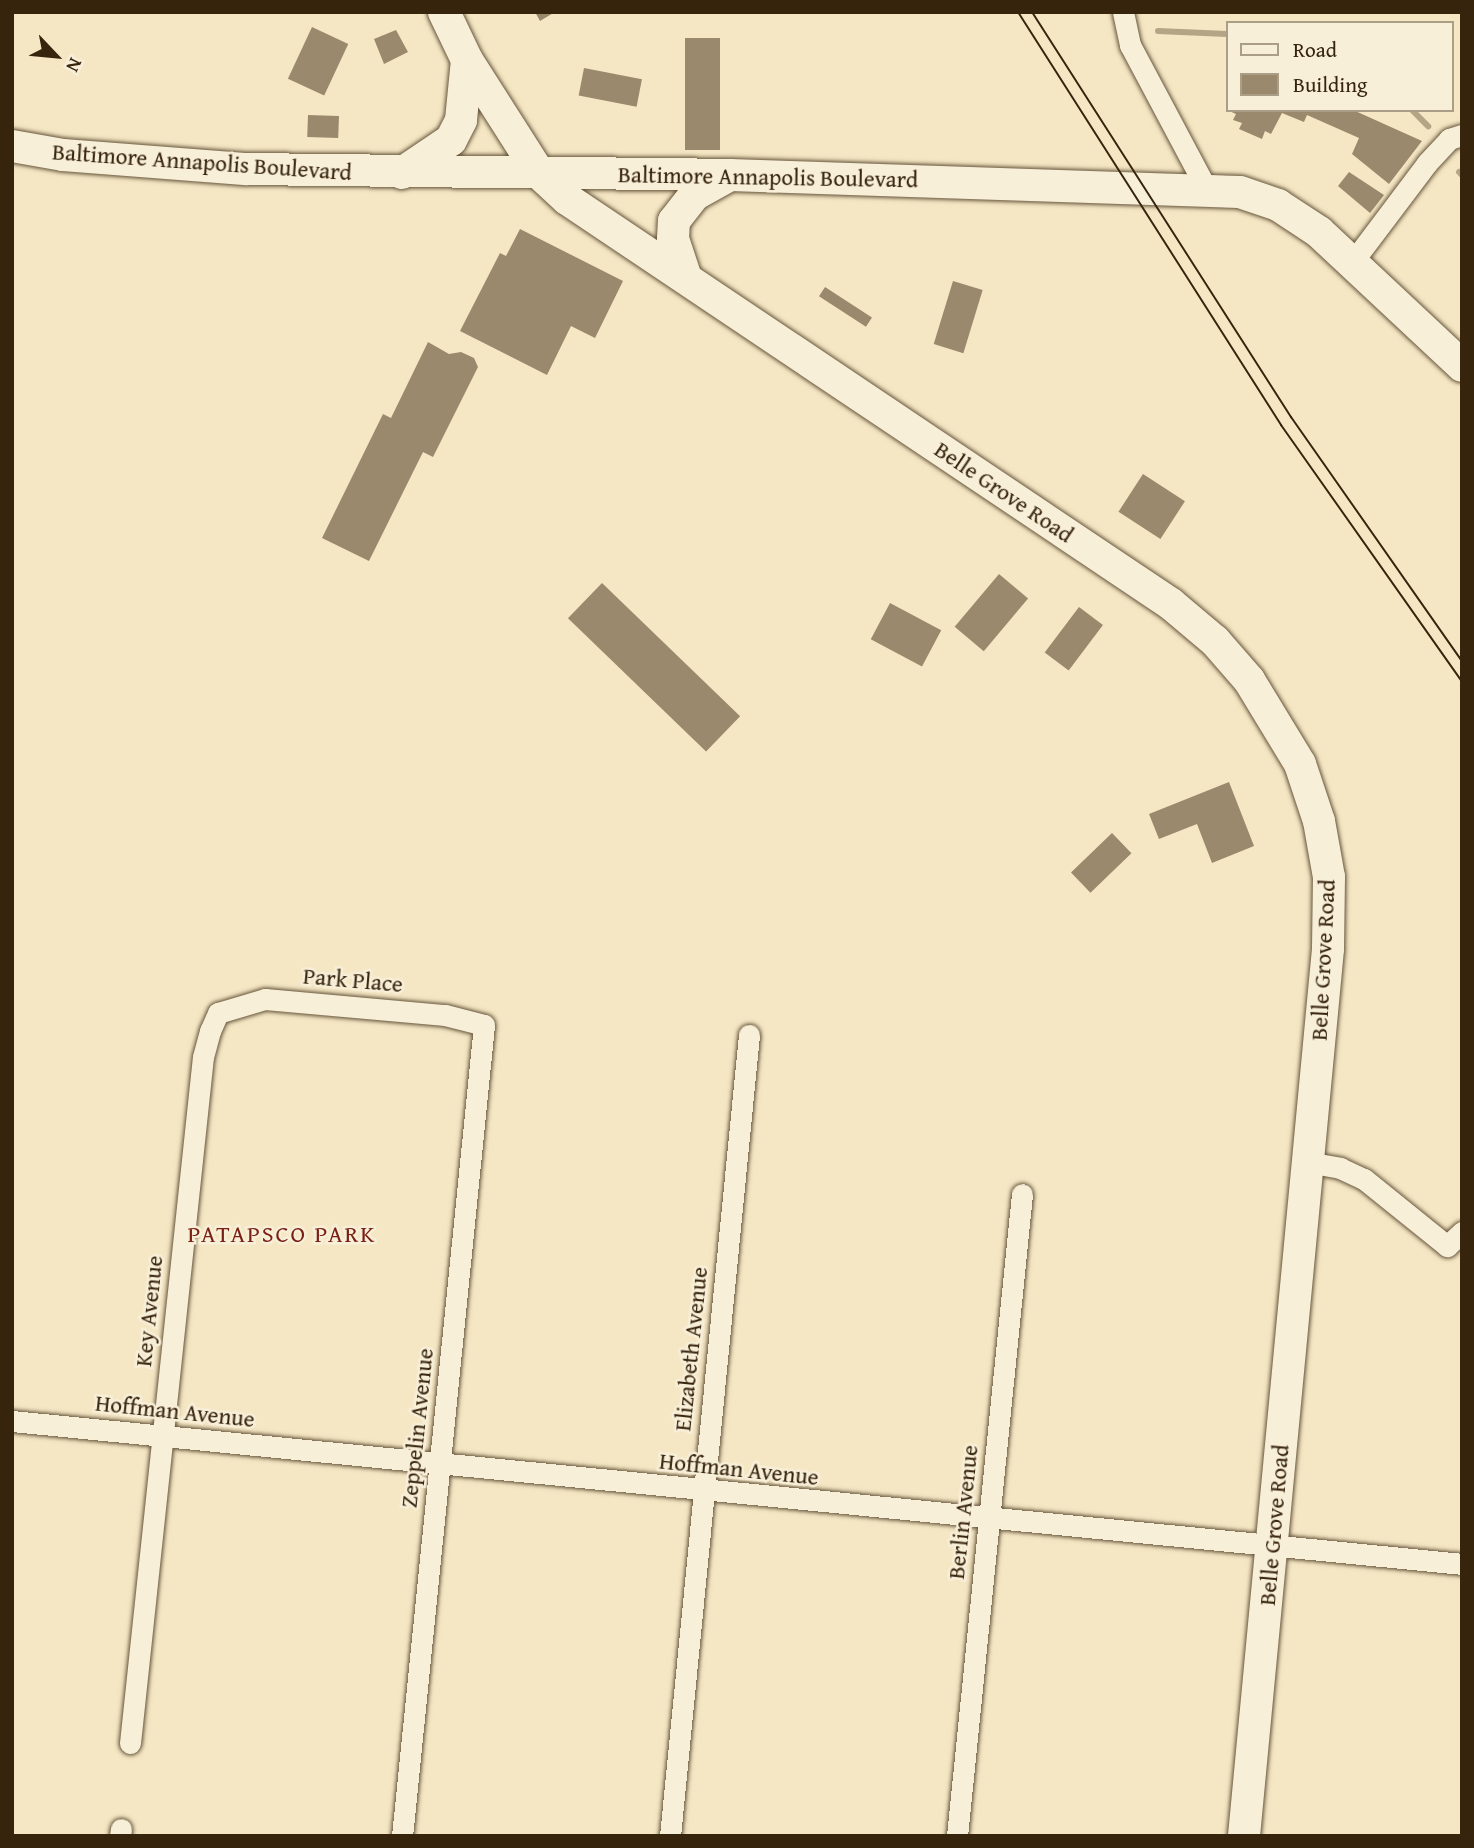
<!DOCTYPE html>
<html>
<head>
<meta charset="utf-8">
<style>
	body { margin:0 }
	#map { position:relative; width:1474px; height:1848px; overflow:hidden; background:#f5e7c4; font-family:"Gentium Book Plus",serif }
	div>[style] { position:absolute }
	.stream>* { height:6px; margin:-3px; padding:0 3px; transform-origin:3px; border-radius:3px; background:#b4a586 }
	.building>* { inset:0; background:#9a896c; transform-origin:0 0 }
	.roads { filter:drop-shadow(0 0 2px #66553b) drop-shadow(0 0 2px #66553b) }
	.street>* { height:21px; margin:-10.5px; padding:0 10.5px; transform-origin:10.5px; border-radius:10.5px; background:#f8efd9 }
	.secondary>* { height:32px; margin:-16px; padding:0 16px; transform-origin:16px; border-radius:16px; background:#f8efd9 }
	.tram>* { height:2px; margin:-1px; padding:0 1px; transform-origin:1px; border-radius:1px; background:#37240d }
	span { translate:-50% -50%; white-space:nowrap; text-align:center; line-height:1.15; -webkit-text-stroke:5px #f8efd9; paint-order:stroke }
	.street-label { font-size:23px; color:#37240d }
	.neighbourhood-label { font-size:24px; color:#7a1f14; letter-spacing:2px }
	.frame { position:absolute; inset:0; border:14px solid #37240d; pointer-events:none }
	.legend { position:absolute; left:1226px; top:21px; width:228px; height:91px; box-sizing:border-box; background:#f8efd9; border:2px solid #ab9e87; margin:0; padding:9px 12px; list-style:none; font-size:21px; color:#37240d }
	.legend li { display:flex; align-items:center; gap:14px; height:35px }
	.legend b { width:35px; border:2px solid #ab9e87 }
	.north { position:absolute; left:21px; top:21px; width:70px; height:70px; -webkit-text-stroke:5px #f8efd9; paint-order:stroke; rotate:116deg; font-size:19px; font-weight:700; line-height:28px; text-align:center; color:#37240d }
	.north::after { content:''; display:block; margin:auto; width:24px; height:32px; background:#37240d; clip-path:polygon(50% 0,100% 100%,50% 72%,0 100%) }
</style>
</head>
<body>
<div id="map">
	<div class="stream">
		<i style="left:1158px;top:31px;width:69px;rotate:2.5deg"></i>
		<i style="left:1412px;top:110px;width:23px;rotate:45deg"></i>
		<i style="left:1459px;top:172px;width:4px;rotate:45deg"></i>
	</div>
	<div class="building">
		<i style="clip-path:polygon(535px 12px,555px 12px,540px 21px)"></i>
		<i style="left:312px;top:27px;width:40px;height:57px;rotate:25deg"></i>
		<i style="clip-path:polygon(396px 30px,408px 52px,384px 64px,374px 39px)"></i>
		<i style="left:685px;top:38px;width:35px;height:112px"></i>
		<i style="left:584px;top:68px;width:59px;height:28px;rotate:11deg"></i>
		<i style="clip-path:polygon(1227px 110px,1353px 110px,1422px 141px,1389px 184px,1352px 154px,1359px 138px,1307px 115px,1304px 122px,1282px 113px,1271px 134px,1265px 131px,1262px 139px,1239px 129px,1242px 123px,1233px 120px,1236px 114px)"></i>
		<i style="left:308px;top:115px;width:31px;height:22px;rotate:2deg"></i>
		<i style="clip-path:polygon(1349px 172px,1384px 195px,1370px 213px,1338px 186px)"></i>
		<i style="clip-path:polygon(520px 229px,623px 281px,595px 338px,571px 326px,547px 375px,460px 331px,500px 253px,506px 256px)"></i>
		<i style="left:953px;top:281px;width:31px;height:66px;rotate:17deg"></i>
		<i style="left:825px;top:287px;width:56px;height:11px;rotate:33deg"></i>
		<i style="clip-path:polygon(428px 342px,449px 354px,461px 352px,474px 358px,478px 367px,433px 457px,423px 452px,369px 561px,322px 538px,383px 414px,391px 418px)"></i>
		<i style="left:1143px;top:474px;width:50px;height:45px;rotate:33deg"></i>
		<i style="left:999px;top:574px;width:38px;height:69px;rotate:40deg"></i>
		<i style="left:602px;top:583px;width:192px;height:49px;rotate:44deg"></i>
		<i style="left:890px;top:603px;width:58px;height:41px;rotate:28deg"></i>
		<i style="left:1079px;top:607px;width:30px;height:57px;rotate:37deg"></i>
		<i style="clip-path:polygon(1229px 782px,1254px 846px,1212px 863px,1197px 824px,1159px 839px,1149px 814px)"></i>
		<i style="left:1112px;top:833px;width:28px;height:57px;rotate:46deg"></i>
	</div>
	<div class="roads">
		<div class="street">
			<i style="left:1123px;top:12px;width:34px;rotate:78deg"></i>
			<i style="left:1130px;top:45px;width:162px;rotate:62deg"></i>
			<i style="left:1354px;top:260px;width:121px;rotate:-53deg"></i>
			<i style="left:1427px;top:163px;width:33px;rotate:-47deg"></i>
			<i style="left:1449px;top:139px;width:14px;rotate:-17deg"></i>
			<i style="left:1307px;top:1162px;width:34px;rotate:10deg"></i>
			<i style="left:1340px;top:1168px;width:26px;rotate:25deg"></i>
			<i style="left:1364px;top:1179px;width:107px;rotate:38.9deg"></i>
			<i style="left:1447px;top:1246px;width:21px;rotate:-43deg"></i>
			<i style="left:12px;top:1421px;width:1457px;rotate:5.63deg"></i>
			<i style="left:130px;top:1743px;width:690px;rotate:-83.93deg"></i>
			<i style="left:203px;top:1057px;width:27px;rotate:-75deg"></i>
			<i style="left:210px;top:1031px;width:20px;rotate:-66deg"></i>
			<i style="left:218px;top:1013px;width:49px;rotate:-16.6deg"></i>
			<i style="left:265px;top:999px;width:181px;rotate:5.1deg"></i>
			<i style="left:445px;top:1015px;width:40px;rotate:14.4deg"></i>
			<i style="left:484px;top:1025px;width:815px;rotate:95.77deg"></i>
			<i style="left:120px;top:1836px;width:7px;rotate:-82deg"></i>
			<i style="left:670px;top:1836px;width:805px;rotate:-84.37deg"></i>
			<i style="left:957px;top:1836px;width:645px;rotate:-84.22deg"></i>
		</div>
		<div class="secondary">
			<i style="left:444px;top:12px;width:53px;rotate:64.4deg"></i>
			<i style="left:467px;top:60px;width:134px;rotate:57.5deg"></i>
			<i style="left:539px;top:173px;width:38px;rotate:43deg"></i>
			<i style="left:567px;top:199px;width:727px;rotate:33.84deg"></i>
			<i style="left:1171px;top:604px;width:57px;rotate:40.1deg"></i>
			<i style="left:1215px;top:641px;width:52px;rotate:48.9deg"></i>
			<i style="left:1249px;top:680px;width:98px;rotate:58.7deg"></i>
			<i style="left:1300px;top:764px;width:60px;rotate:71.6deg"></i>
			<i style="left:1319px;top:821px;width:57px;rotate:79.9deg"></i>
			<i style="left:1329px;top:877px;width:72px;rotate:90.8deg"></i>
			<i style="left:1328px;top:949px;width:891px;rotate:95.41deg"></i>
			<i style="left:12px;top:146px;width:52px;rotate:10deg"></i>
			<i style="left:63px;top:155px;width:185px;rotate:4.4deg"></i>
			<i style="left:247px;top:169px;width:483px;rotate:0.7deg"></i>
			<i style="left:730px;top:175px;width:510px;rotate:1.91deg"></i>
			<i style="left:1240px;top:192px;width:40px;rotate:18.9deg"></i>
			<i style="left:1278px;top:205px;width:49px;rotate:33.4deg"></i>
			<i style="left:1319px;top:232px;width:196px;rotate:43.1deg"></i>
			<i style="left:402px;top:173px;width:59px;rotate:-34deg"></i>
			<i style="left:451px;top:140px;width:22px;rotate:-63deg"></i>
			<i style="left:461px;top:120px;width:60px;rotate:-84.3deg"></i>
			<i style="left:686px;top:278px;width:41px;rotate:-108.4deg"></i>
			<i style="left:673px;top:239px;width:18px;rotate:-87deg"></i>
			<i style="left:674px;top:221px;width:33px;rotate:-52deg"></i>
			<i style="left:694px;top:195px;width:39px;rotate:-29deg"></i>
		</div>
	</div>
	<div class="tram">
		<i style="left:1018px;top:12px;width:490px;rotate:57.5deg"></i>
		<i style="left:1281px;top:425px;width:314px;rotate:54.8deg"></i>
		<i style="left:1032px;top:12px;width:481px;rotate:57.4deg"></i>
		<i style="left:1291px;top:417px;width:298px;rotate:55deg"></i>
	</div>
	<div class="street-label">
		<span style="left:202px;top:162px;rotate:4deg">Baltimore Annapolis Boulevard</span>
		<span style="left:768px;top:177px;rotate:1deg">Baltimore Annapolis Boulevard</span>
		<span style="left:1004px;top:492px;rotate:34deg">Belle Grove Road</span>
		<span style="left:1323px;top:960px;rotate:-87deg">Belle Grove Road</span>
		<span style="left:353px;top:980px;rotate:5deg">Park Place</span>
		<span style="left:149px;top:1311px;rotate:-84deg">Key Avenue</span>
		<span style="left:691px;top:1349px;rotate:-84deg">Elizabeth Avenue</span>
		<span style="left:175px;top:1411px;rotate:6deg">Hoffman Avenue</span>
		<span style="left:417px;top:1428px;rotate:-84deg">Zeppelin Avenue</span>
		<span style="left:739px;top:1469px;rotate:6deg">Hoffman Avenue</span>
		<span style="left:963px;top:1512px;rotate:-84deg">Berlin Avenue</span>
		<span style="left:1274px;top:1525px;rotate:-85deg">Belle Grove Road</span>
	</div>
	<div class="neighbourhood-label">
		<span style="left:282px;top:1234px">PATAPSCO PARK</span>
	</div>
	<div class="frame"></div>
	<ul class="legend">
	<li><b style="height:9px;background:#f8efd9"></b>Road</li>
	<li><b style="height:19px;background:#9a896c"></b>Building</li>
	</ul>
	<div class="north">N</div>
</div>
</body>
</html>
